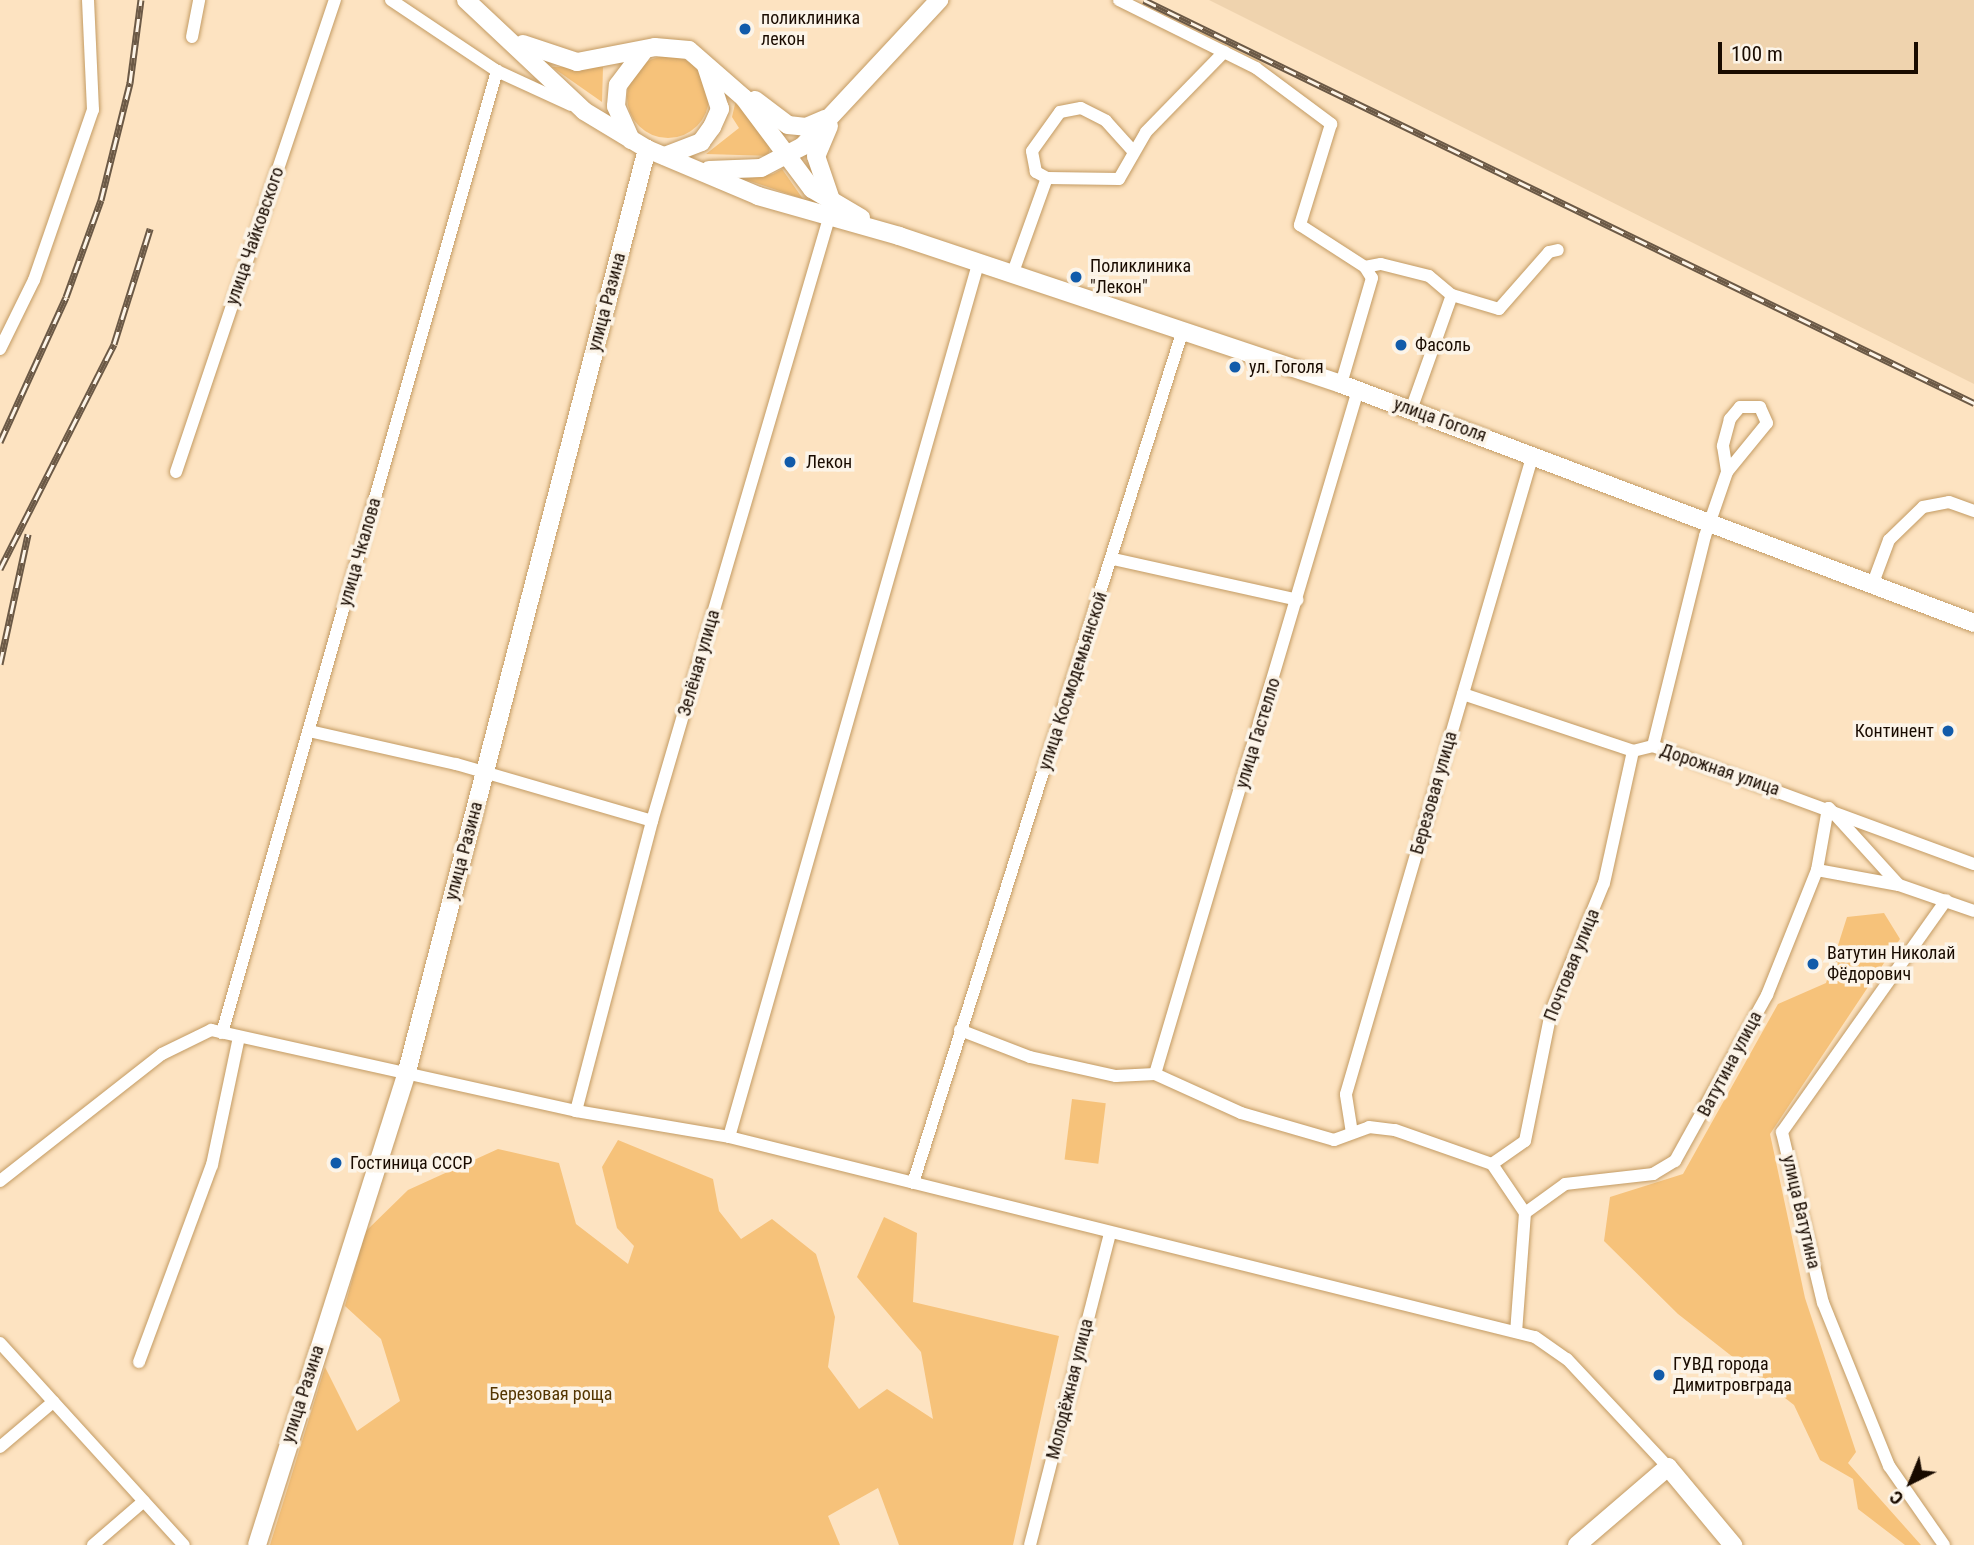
<!DOCTYPE html>
<html>
<head>
<meta charset="utf-8">
<style>
	body { margin:0 }
	#map { position:relative; width:1974px; height:1545px; overflow:hidden; background:#fde3c1; font-family:"Roboto Condensed",sans-serif }
	div>[style] { position:absolute }
	.built>* { inset:0; background:#efd3ae }
	.green>* { inset:0; background:#f6c27a; transform-origin:0 0 }
	.round { border-radius:50% }
	.roads { filter:drop-shadow(0 0 2px #c39b63) drop-shadow(0 0 2px #c39b63) }
	.street>* { height:12px; margin:-6px; padding:0 6px; transform-origin:6px; border-radius:6px; background:#fff }
	.secondary>* { height:18px; margin:-9px; padding:0 9px; transform-origin:9px; border-radius:9px; background:#fff }
	.rail>* { height:7px; margin-top:-3.5px; transform-origin:0; background:repeating-linear-gradient(90deg,#fcf4e8 0 13px,#6b5946 0 26px); box-sizing:border-box; border-block:2px solid #6b5946 }
	.dots>* { width:19px; height:19px; translate:-50% -50%; box-sizing:border-box; border:4px solid #fcf4e8; border-radius:50% }
	span { translate:-50% -50%; white-space:nowrap; text-align:center; line-height:1.15; -webkit-text-stroke:7px #fcf4e8; paint-order:stroke }
	.poi-label { font-size:18px; color:#190b00 }
	.left { translate:0 -50%; text-align:left }
	.right { translate:-100% -50%; text-align:right }
	.street-label { font-size:18px; color:#190b00 }
	.park-label { font-size:18px; color:#543500 }
	.north { position:absolute; left:1876px; top:1447px; width:70px; height:70px; -webkit-text-stroke:5px #fcf4e8; paint-order:stroke; rotate:223deg; font-size:19px; font-weight:700; line-height:28px; text-align:center; color:#190b00 }
	.north::after { content:''; display:block; margin:auto; width:24px; height:32px; background:#190b00; clip-path:polygon(50% 0,100% 100%,50% 72%,0 100%) }
	.scale { position:absolute; left:1718px; top:42px; width:200px; height:32px; box-sizing:border-box; border:4px solid #190b00; border-top:0; padding-left:9px; font-size:21px; line-height:24px; white-space:nowrap; color:#190b00; -webkit-text-stroke:5px #fcf4e8; paint-order:stroke }
</style>
</head>
<body>
<div id="map">
	<div class="built">
		<i style="clip-path:polygon(1209px 0,1974px 0,1974px 384px)"></i>
	</div>
	<div class="green">
		<i class="round" style="left:627px;top:56px;width:82px;height:82px"></i>
		<i style="clip-path:polygon(552px 67px,603px 67px,602px 102px)"></i>
		<i style="clip-path:polygon(736px 100px,770px 147px,768px 156px,706px 154px,739px 128px,732px 117px)"></i>
		<i style="clip-path:polygon(782px 169px,803px 199px,744px 179px,773px 174px)"></i>
		<i style="clip-path:polygon(1884px 913px,1900px 939px,1770px 1134px,1805px 1298px,1856px 1452px,1848px 1463px,1921px 1545px,1905px 1545px,1858px 1509px,1853px 1479px,1820px 1460px,1794px 1405px,1678px 1314px,1604px 1241px,1610px 1197px,1683px 1174px,1778px 1004px,1826px 983px,1847px 917px)"></i>
		<i style="left:1072px;top:1099px;width:34px;height:61px;rotate:7deg"></i>
		<i style="clip-path:polygon(618px 1140px,713px 1179px,719px 1211px,741px 1239px,772px 1219px,816px 1254px,835px 1317px,828px 1367px,859px 1409px,887px 1389px,933px 1419px,921px 1352px,857px 1277px,884px 1217px,917px 1233px,913px 1302px,1059px 1336px,1013px 1545px,899px 1545px,878px 1488px,828px 1516px,840px 1545px,270px 1545px,325px 1367px,357px 1431px,400px 1401px,381px 1339px,345px 1306px,365px 1232px,408px 1190px,498px 1149px,559px 1163px,576px 1224px,628px 1264px,634px 1246px,617px 1228px,602px 1167px)"></i>
	</div>
	<div class="roads">
		<div class="street">
			<i style="left:391px;top:0;width:128px;rotate:33.8deg"></i>
			<i style="left:497px;top:71px;width:81px;rotate:24.7deg"></i>
			<i style="left:1119px;top:0;width:153px;rotate:26.4deg"></i>
			<i style="left:1256px;top:68px;width:94px;rotate:36.7deg"></i>
			<i style="left:1331px;top:124px;width:106px;rotate:107.1deg"></i>
			<i style="left:1300px;top:225px;width:77px;rotate:32.9deg"></i>
			<i style="left:1365px;top:267px;width:13px;rotate:58deg"></i>
			<i style="left:1372px;top:278px;width:110px;rotate:106.3deg"></i>
			<i style="left:192px;top:37px;width:38px;rotate:-79deg"></i>
			<i style="left:1047px;top:178px;width:13px;rotate:-151deg"></i>
			<i style="left:1036px;top:172px;width:21px;rotate:-101deg"></i>
			<i style="left:1032px;top:151px;width:48px;rotate:-54.3deg"></i>
			<i style="left:1060px;top:112px;width:21px;rotate:-11deg"></i>
			<i style="left:1081px;top:108px;width:28px;rotate:27deg"></i>
			<i style="left:1106px;top:121px;width:40px;rotate:48deg"></i>
			<i style="left:1365px;top:267px;width:16px;rotate:-11deg"></i>
			<i style="left:1381px;top:264px;width:49px;rotate:14deg"></i>
			<i style="left:1429px;top:276px;width:30px;rotate:40deg"></i>
			<i style="left:1012px;top:275px;width:103px;rotate:-70.2deg"></i>
			<i style="left:1047px;top:178px;width:72px;rotate:0.8deg"></i>
			<i style="left:1119px;top:179px;width:54px;rotate:-60.1deg"></i>
			<i style="left:1146px;top:132px;width:112px;rotate:-45.7deg"></i>
			<i style="left:0;top:349px;width:77px;rotate:-63.8deg"></i>
			<i style="left:34px;top:280px;width:180px;rotate:-70.9deg"></i>
			<i style="left:93px;top:110px;width:110px;rotate:-92.6deg"></i>
			<i style="left:1411px;top:410px;width:122px;rotate:-70.4deg"></i>
			<i style="left:1452px;top:295px;width:49px;rotate:16.6deg"></i>
			<i style="left:1499px;top:309px;width:76px;rotate:-48.7deg"></i>
			<i style="left:1549px;top:252px;width:9px;rotate:-13deg"></i>
			<i style="left:176px;top:472px;width:498px;rotate:-71.4deg"></i>
			<i style="left:1113px;top:559px;width:189px;rotate:12.5deg"></i>
			<i style="left:1873px;top:583px;width:46px;rotate:-69.6deg"></i>
			<i style="left:1889px;top:540px;width:47px;rotate:-44.1deg"></i>
			<i style="left:1923px;top:507px;width:26px;rotate:-11deg"></i>
			<i style="left:1949px;top:502px;width:27px;rotate:20deg"></i>
			<i style="left:1463px;top:694px;width:179px;rotate:18.5deg"></i>
			<i style="left:1633px;top:751px;width:21px;rotate:-14deg"></i>
			<i style="left:1653px;top:746px;width:342px;rotate:20.2deg"></i>
			<i style="left:309px;top:731px;width:151px;rotate:12.7deg"></i>
			<i style="left:456px;top:764px;width:204px;rotate:16.2deg"></i>
			<i style="left:1653px;top:746px;width:216px;rotate:-76.1deg"></i>
			<i style="left:1705px;top:536px;width:68px;rotate:-71deg"></i>
			<i style="left:1727px;top:472px;width:63px;rotate:-50.8deg"></i>
			<i style="left:1767px;top:423px;width:17px;rotate:-114deg"></i>
			<i style="left:1760px;top:407px;width:20px;rotate:180deg"></i>
			<i style="left:1740px;top:407px;width:16px;rotate:130deg"></i>
			<i style="left:1730px;top:419px;width:28px;rotate:105deg"></i>
			<i style="left:1723px;top:446px;width:26px;rotate:81deg"></i>
			<i style="left:1829px;top:808px;width:104px;rotate:47.7deg"></i>
			<i style="left:1817px;top:870px;width:83px;rotate:10.4deg"></i>
			<i style="left:1899px;top:885px;width:79px;rotate:19.1deg"></i>
			<i style="left:960px;top:1030px;width:75px;rotate:21.1deg"></i>
			<i style="left:1030px;top:1057px;width:88px;rotate:12.5deg"></i>
			<i style="left:1116px;top:1076px;width:39px;rotate:-3deg"></i>
			<i style="left:1155px;top:1074px;width:94px;rotate:24.4deg"></i>
			<i style="left:1241px;top:1113px;width:97px;rotate:16.2deg"></i>
			<i style="left:1334px;top:1140px;width:37px;rotate:-20deg"></i>
			<i style="left:1369px;top:1127px;width:26px;rotate:7deg"></i>
			<i style="left:1395px;top:1130px;width:103px;rotate:19.3deg"></i>
			<i style="left:1492px;top:1164px;width:59px;rotate:56deg"></i>
			<i style="left:1525px;top:1213px;width:119px;rotate:94.3deg"></i>
			<i style="left:222px;top:1033px;width:1001px;rotate:-74.05deg"></i>
			<i style="left:1155px;top:1074px;width:713px;rotate:-73.47deg"></i>
			<i style="left:576px;top:1111px;width:300px;rotate:-75.3deg"></i>
			<i style="left:652px;top:821px;width:628px;rotate:-73.64deg"></i>
			<i style="left:1352px;top:1133px;width:39px;rotate:-99deg"></i>
			<i style="left:1346px;top:1094px;width:667px;rotate:-73.71deg"></i>
			<i style="left:729px;top:1137px;width:908px;rotate:-74.08deg"></i>
			<i style="left:1492px;top:1164px;width:40px;rotate:-34.9deg"></i>
			<i style="left:1525px;top:1141px;width:132px;rotate:-78.6deg"></i>
			<i style="left:1551px;top:1012px;width:139px;rotate:-67.7deg"></i>
			<i style="left:1604px;top:883px;width:135px;rotate:-77.6deg"></i>
			<i style="left:0;top:1181px;width:206px;rotate:-38.1deg"></i>
			<i style="left:162px;top:1054px;width:55px;rotate:-26.1deg"></i>
			<i style="left:211px;top:1030px;width:374px;rotate:12.5deg"></i>
			<i style="left:576px;top:1111px;width:155px;rotate:9.6deg"></i>
			<i style="left:729px;top:1137px;width:830px;rotate:13.94deg"></i>
			<i style="left:1535px;top:1337px;width:39px;rotate:35deg"></i>
			<i style="left:1567px;top:1359px;width:148px;rotate:46.9deg"></i>
			<i style="left:913px;top:1183px;width:895px;rotate:-72.44deg"></i>
			<i style="left:1525px;top:1213px;width:49px;rotate:-35.9deg"></i>
			<i style="left:1565px;top:1184px;width:89px;rotate:-6.5deg"></i>
			<i style="left:1653px;top:1174px;width:26px;rotate:-31deg"></i>
			<i style="left:1675px;top:1161px;width:190px;rotate:-61deg"></i>
			<i style="left:1767px;top:995px;width:135px;rotate:-68.2deg"></i>
			<i style="left:1817px;top:870px;width:63px;rotate:-79.9deg"></i>
			<i style="left:0;top:1343px;width:273px;rotate:47.7deg"></i>
			<i style="left:139px;top:1362px;width:210px;rotate:-69.7deg"></i>
			<i style="left:212px;top:1165px;width:131px;rotate:-78.1deg"></i>
			<i style="left:0;top:1447px;width:70px;rotate:-40.3deg"></i>
			<i style="left:93px;top:1545px;width:67px;rotate:-40.8deg"></i>
			<i style="left:1030px;top:1545px;width:321px;rotate:-75.6deg"></i>
			<i style="left:1944px;top:1545px;width:96px;rotate:-124.8deg"></i>
			<i style="left:1889px;top:1466px;width:176px;rotate:-112deg"></i>
			<i style="left:1823px;top:1303px;width:176px;rotate:-103.5deg"></i>
			<i style="left:1782px;top:1132px;width:284px;rotate:-54.7deg"></i>
		</div>
		<div class="secondary">
			<i style="left:466px;top:0;width:162px;rotate:43.2deg"></i>
			<i style="left:584px;top:111px;width:74px;rotate:31.1deg"></i>
			<i style="left:647px;top:149px;width:121px;rotate:22.9deg"></i>
			<i style="left:758px;top:196px;width:147px;rotate:15.8deg"></i>
			<i style="left:899px;top:236px;width:466px;rotate:18.5deg"></i>
			<i style="left:1341px;top:384px;width:677px;rotate:20.68deg"></i>
			<i style="left:523px;top:44px;width:57px;rotate:18.4deg"></i>
			<i style="left:577px;top:62px;width:79px;rotate:-10.9deg"></i>
			<i style="left:655px;top:47px;width:34px;rotate:5deg"></i>
			<i style="left:689px;top:50px;width:73px;rotate:41.1deg"></i>
			<i style="left:744px;top:98px;width:114px;rotate:53.2deg"></i>
			<i style="left:812px;top:189px;width:57px;rotate:30.6deg"></i>
			<i style="left:755px;top:100px;width:41px;rotate:37.1deg"></i>
			<i style="left:788px;top:125px;width:18px;rotate:6deg"></i>
			<i style="left:806px;top:127px;width:21px;rotate:-23deg"></i>
			<i style="left:829px;top:126px;width:33px;rotate:113deg"></i>
			<i style="left:816px;top:156px;width:43px;rotate:71.1deg"></i>
			<i style="left:631px;top:140px;width:37px;rotate:-114deg"></i>
			<i style="left:616px;top:106px;width:21px;rotate:-85deg"></i>
			<i style="left:618px;top:85px;width:41px;rotate:-52.9deg"></i>
			<i style="left:665px;top:156px;width:39px;rotate:-21deg"></i>
			<i style="left:701px;top:142px;width:19px;rotate:-54deg"></i>
			<i style="left:712px;top:127px;width:20px;rotate:-66deg"></i>
			<i style="left:720px;top:109px;width:45px;rotate:-108deg"></i>
			<i style="left:709px;top:170px;width:52px;rotate:-2.2deg"></i>
			<i style="left:761px;top:168px;width:47px;rotate:-27.6deg"></i>
			<i style="left:803px;top:146px;width:200px;rotate:-47deg"></i>
			<i style="left:257px;top:1545px;width:493px;rotate:-72.4deg"></i>
			<i style="left:406px;top:1075px;width:957px;rotate:-75.41deg"></i>
			<i style="left:1577px;top:1545px;width:120px;rotate:-40.6deg"></i>
			<i style="left:1668px;top:1467px;width:102px;rotate:50.2deg"></i>
		</div>
	</div>
	<div class="rail">
		<i style="left:1144px;top:0;width:923px;rotate:25.9deg"></i>
		<i style="left:0;top:442px;width:159px;rotate:-65.5deg"></i>
		<i style="left:66px;top:297px;width:103px;rotate:-70.2deg"></i>
		<i style="left:101px;top:200px;width:121px;rotate:-76.1deg"></i>
		<i style="left:130px;top:83px;width:84px;rotate:-82.5deg"></i>
		<i style="left:0;top:569px;width:252px;rotate:-63.1deg"></i>
		<i style="left:114px;top:344px;width:121px;rotate:-72.6deg"></i>
		<i style="left:0;top:664px;width:133px;rotate:-77.8deg"></i>
	</div>
	<div class="dots">
		<i style="left:745px;top:29px;background:#115baa"></i>
		<i style="left:1076px;top:277px;background:#115baa"></i>
		<i style="left:1401px;top:345px;background:#115baa"></i>
		<i style="left:1235px;top:367px;background:#115baa"></i>
		<i style="left:790px;top:462px;background:#115baa"></i>
		<i style="left:1948px;top:731px;background:#115baa"></i>
		<i style="left:1813px;top:964px;background:#115baa"></i>
		<i style="left:336px;top:1163px;background:#115baa"></i>
		<i style="left:1659px;top:1375px;background:#115baa"></i>
	</div>
	<div class="poi-label">
		<span class="left" style="left:761px;top:29px">поликлиника<br>лекон</span>
		<span class="left" style="left:1090px;top:277px">Поликлиника<br>"Лекон"</span>
		<span class="left" style="left:1415px;top:345px">Фасоль</span>
		<span class="left" style="left:1249px;top:367px">ул. Гоголя</span>
		<span class="left" style="left:806px;top:462px">Лекон</span>
		<span class="right" style="left:1934px;top:731px">Континент</span>
		<span class="left" style="left:1827px;top:964px">Ватутин Николай<br>Фёдорович</span>
		<span class="left" style="left:350px;top:1163px">Гостиница СССР</span>
		<span class="left" style="left:1673px;top:1375px">ГУВД города<br>Димитровграда</span>
	</div>
	<div class="street-label">
		<span style="left:255px;top:236px;rotate:-71deg">улица Чайковского</span>
		<span style="left:607px;top:302px;rotate:-75deg">улица Разина</span>
		<span style="left:1440px;top:420px;rotate:20deg">улица Гоголя</span>
		<span style="left:360px;top:552px;rotate:-74deg">улица Чкалова</span>
		<span style="left:699px;top:663px;rotate:-74deg">Зелёная улица</span>
		<span style="left:1073px;top:681px;rotate:-72deg">улица Космодемьянской</span>
		<span style="left:1258px;top:733px;rotate:-73deg">улица Гастелло</span>
		<span style="left:1720px;top:770px;rotate:19deg">Дорожная улица</span>
		<span style="left:1434px;top:793px;rotate:-74deg">Березовая улица</span>
		<span style="left:464px;top:851px;rotate:-75deg">улица Разина</span>
		<span style="left:1572px;top:965px;rotate:-68deg">Почтовая улица</span>
		<span style="left:1730px;top:1064px;rotate:-62deg">Ватутина улица</span>
		<span style="left:1801px;top:1212px;rotate:77deg">улица Ватутина</span>
		<span style="left:1070px;top:1389px;rotate:-76deg">Молодёжная улица</span>
		<span style="left:303px;top:1394px;rotate:-72deg">улица Разина</span>
	</div>
	<div class="park-label">
		<span style="left:551px;top:1394px">Березовая роща</span>
	</div>
	<div class="north">С</div>
	<div class="scale">100 m</div>
</div>
</body>
</html>
